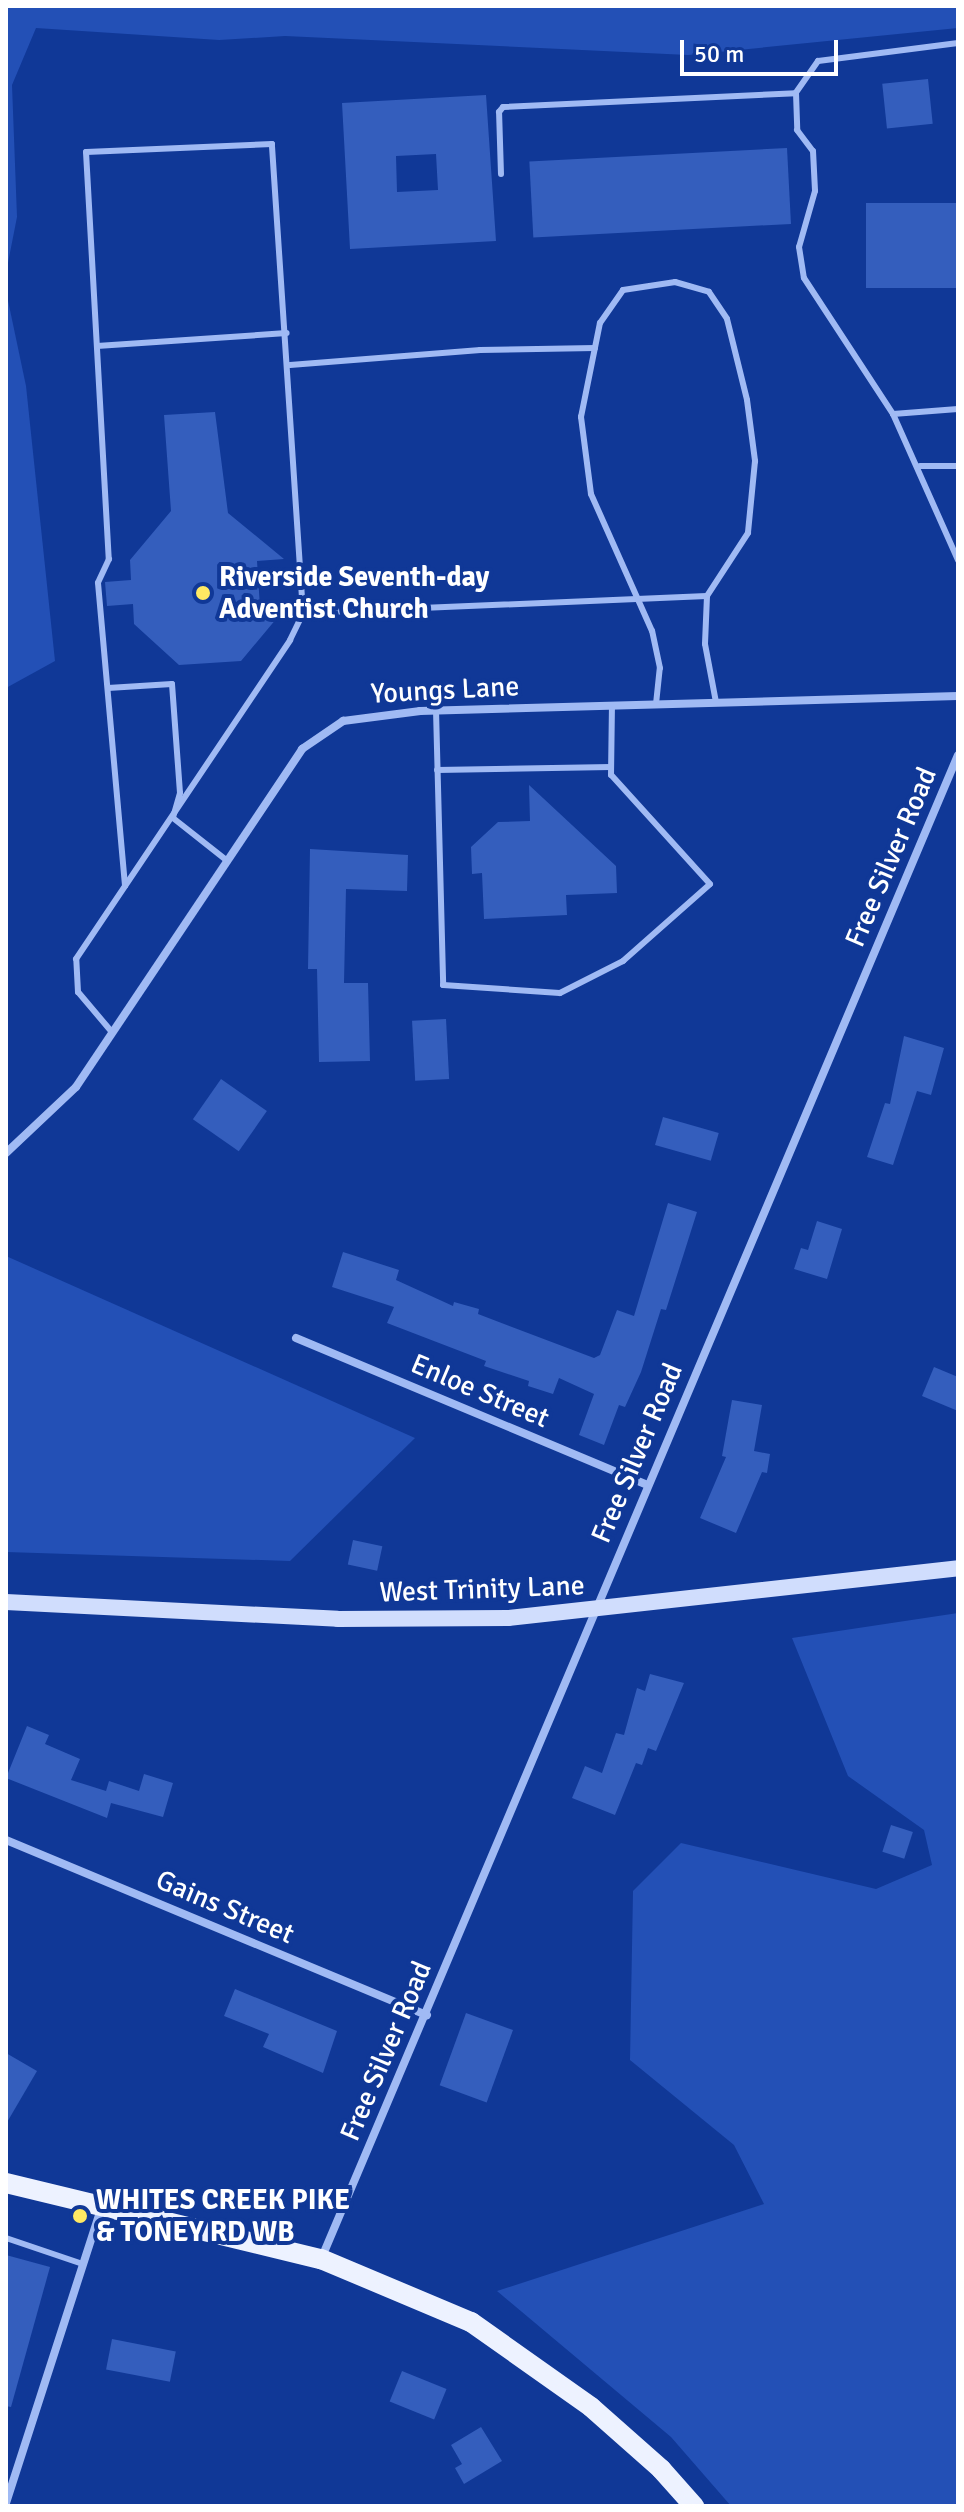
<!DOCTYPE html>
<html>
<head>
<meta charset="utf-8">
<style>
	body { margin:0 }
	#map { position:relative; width:964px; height:2512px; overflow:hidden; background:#103897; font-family:Signika,sans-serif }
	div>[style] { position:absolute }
	.green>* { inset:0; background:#2350b6 }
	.building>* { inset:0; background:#345ebd; transform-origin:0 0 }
	.service>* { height:6px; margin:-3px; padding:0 3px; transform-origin:3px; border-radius:3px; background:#a0baf4 }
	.minor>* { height:8px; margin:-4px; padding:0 4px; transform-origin:4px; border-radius:4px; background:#a0baf4 }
	.secondary>* { height:16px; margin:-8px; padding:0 8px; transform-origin:8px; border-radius:8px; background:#d0ddfd }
	.primary>* { height:20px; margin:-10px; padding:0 10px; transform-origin:10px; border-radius:10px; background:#edf2ff }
	.dots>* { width:22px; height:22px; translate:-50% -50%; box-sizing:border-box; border:4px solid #103897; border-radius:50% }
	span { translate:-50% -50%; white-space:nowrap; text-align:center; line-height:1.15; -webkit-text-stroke:8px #103897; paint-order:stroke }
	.poi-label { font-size:28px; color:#fff; font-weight:700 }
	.left { translate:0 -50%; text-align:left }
	.street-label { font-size:28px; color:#fff }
	.frame { position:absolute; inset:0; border:8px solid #fff; pointer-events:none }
	.scale { position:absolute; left:680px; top:40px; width:158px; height:36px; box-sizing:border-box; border:4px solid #fff; border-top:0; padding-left:10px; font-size:24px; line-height:28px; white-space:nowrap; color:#fff; -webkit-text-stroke:6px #103897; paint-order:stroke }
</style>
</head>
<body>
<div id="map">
	<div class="green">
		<i style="clip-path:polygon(6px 6px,958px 6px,958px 28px,688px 55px,285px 36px,219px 40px,36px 28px,12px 85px,17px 217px,6px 273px)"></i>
		<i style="clip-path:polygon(6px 291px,26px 386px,55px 661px,6px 688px)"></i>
		<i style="clip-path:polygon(6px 1256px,415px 1438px,290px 1561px,6px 1552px)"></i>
		<i style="clip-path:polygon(958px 1613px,958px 2506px,731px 2506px,671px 2437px,497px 2291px,764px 2204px,734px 2145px,630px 2060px,633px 1891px,681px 1843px,876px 1889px,932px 1865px,924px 1830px,848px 1776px,792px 1638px)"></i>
	</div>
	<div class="building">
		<i style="left:928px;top:79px;width:45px;height:46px;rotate:84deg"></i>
		<i style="clip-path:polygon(evenodd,486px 95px,496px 241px,350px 249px,342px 103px,486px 95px,436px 154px,438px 190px,397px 192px,396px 156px,436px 154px)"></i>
		<i style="left:787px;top:148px;width:76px;height:258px;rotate:87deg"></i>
		<i style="left:958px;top:203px;width:85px;height:92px;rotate:90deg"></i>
		<i style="clip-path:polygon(215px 412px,228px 513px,284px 559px,257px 561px,260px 607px,287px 606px,241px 661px,179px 665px,134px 624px,133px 604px,107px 606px,105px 582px,131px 580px,130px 560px,171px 511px,164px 415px)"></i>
		<i style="clip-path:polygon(529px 785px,616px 866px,617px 893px,566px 895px,567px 915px,484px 919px,482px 873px,472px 874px,471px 847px,498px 822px,530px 821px)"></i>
		<i style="clip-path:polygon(310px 849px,408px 855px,407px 891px,346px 889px,344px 983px,368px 983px,370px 1061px,319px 1062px,317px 969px,308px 969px)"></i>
		<i style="left:446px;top:1019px;width:60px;height:34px;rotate:87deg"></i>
		<i style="clip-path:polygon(904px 1036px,944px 1048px,931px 1095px,917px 1091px,893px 1165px,867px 1157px,885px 1103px,890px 1104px)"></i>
		<i style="left:221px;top:1079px;width:56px;height:49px;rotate:35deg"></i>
		<i style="left:663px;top:1117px;width:58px;height:29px;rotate:16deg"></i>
		<i style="clip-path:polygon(668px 1203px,697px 1212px,666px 1310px,661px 1309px,641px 1372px,625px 1407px,619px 1405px,604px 1445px,579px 1435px,594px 1394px,559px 1378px,553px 1394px,528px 1386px,529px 1381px,484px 1366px,486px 1361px,387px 1323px,394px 1307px,332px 1287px,343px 1252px,399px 1270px,396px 1280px,453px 1306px,454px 1302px,479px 1309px,478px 1314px,594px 1358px,600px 1355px,617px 1310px,634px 1316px)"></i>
		<i style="clip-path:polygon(817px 1221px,842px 1229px,827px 1279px,794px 1269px,801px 1248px,808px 1250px)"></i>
		<i style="clip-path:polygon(934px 1367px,958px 1377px,958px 1411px,922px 1396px)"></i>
		<i style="clip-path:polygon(732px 1400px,762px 1405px,754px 1451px,770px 1454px,767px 1473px,762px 1472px,736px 1533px,700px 1518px,726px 1457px,722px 1456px)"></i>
		<i style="left:353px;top:1540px;width:30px;height:25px;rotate:12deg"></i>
		<i style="clip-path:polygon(650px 1674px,684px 1683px,656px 1751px,648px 1748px,642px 1765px,636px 1763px,615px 1815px,572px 1798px,585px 1766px,602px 1773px,616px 1733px,624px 1735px,637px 1688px,645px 1691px)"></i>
		<i style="clip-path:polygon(27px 1726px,49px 1735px,45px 1744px,80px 1759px,71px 1780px,106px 1791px,109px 1781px,139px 1791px,144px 1774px,173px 1783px,163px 1817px,111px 1803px,107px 1818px,6px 1778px)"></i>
		<i style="left:891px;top:1825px;width:23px;height:28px;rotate:18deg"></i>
		<i style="clip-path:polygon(235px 1989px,337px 2031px,323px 2073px,263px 2047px,269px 2034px,224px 2016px)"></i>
		<i style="left:466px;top:2013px;width:50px;height:77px;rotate:20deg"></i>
		<i style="clip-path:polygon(6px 2053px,37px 2071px,6px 2124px)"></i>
		<i style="clip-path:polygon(6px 2255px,50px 2267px,11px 2407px,6px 2406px)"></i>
		<i style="left:112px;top:2339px;width:65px;height:31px;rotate:11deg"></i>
		<i style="left:402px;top:2371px;width:48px;height:33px;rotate:22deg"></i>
		<i style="clip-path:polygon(481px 2427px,502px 2461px,464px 2484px,455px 2468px,462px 2464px,451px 2445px)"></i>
	</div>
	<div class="service">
		<i style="left:958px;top:43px;width:141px;rotate:172.7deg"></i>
		<i style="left:818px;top:61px;width:39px;rotate:125deg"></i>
		<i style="left:796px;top:93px;width:37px;rotate:88deg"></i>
		<i style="left:797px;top:130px;width:26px;rotate:53deg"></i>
		<i style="left:813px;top:151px;width:40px;rotate:87.1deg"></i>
		<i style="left:815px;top:191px;width:58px;rotate:105.9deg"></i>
		<i style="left:799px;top:247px;width:31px;rotate:81deg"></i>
		<i style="left:804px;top:278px;width:163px;rotate:56.8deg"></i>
		<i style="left:893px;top:414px;width:160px;rotate:66deg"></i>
		<i style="left:501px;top:174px;width:62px;rotate:-91.8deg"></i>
		<i style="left:499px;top:112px;width:6px;rotate:-51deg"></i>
		<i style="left:503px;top:107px;width:293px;rotate:-2.7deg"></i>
		<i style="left:97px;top:346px;width:190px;rotate:-3.9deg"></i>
		<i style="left:290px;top:365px;width:191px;rotate:-4.5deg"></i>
		<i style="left:480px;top:350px;width:115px;rotate:-1deg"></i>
		<i style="left:893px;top:414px;width:65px;rotate:-4.4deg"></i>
		<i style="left:920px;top:466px;width:38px"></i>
		<i style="left:303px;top:613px;width:404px;rotate:-2.4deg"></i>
		<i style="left:108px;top:688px;width:64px;rotate:-3.6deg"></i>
		<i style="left:172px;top:684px;width:109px;rotate:85.8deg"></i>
		<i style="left:180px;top:793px;width:26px;rotate:106deg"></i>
		<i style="left:173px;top:818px;width:66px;rotate:38.3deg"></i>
		<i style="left:656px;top:704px;width:36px;rotate:-84deg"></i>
		<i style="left:660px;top:668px;width:38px;rotate:-102deg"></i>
		<i style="left:652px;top:631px;width:150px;rotate:-114deg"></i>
		<i style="left:591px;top:494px;width:78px;rotate:-97.4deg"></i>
		<i style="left:581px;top:417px;width:96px;rotate:-78.6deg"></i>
		<i style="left:600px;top:323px;width:40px;rotate:-55.1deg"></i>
		<i style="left:623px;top:290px;width:53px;rotate:-8.7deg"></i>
		<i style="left:675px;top:282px;width:35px;rotate:16deg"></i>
		<i style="left:709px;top:292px;width:32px;rotate:56deg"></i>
		<i style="left:727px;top:319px;width:83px;rotate:76.1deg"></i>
		<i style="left:747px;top:400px;width:62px;rotate:82.5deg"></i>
		<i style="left:755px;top:461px;width:72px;rotate:95.6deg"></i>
		<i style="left:748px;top:533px;width:75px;rotate:123.1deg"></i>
		<i style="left:707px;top:596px;width:48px;rotate:92.4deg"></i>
		<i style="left:705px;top:644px;width:59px;rotate:79.3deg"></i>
		<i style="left:436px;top:710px;width:275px;rotate:88.5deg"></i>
		<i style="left:443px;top:985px;width:117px;rotate:3.9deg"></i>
		<i style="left:560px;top:993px;width:71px;rotate:-26.9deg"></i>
		<i style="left:623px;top:961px;width:116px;rotate:-41.5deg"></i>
		<i style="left:710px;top:884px;width:147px;rotate:-132.2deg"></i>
		<i style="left:611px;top:775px;width:70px;rotate:-89.2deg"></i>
		<i style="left:437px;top:770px;width:174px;rotate:-1deg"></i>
		<i style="left:111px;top:1031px;width:51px;rotate:-130.2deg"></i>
		<i style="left:78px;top:992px;width:33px;rotate:-93deg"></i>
		<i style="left:76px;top:959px;width:384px;rotate:-56.1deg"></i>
		<i style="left:290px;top:640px;width:30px;rotate:-64deg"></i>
		<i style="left:303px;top:613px;width:470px;rotate:-93.8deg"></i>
		<i style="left:272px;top:144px;width:186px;rotate:177.5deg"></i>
		<i style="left:86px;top:152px;width:408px;rotate:86.8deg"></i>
		<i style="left:109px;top:559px;width:26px;rotate:115deg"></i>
		<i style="left:98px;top:583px;width:304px;rotate:84.9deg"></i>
		<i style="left:6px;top:2238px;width:81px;rotate:18.7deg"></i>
	</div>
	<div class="minor">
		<i style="left:6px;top:1153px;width:96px;rotate:-43.3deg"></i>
		<i style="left:76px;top:1087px;width:407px;rotate:-56.2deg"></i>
		<i style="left:302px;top:749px;width:50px;rotate:-34.3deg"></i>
		<i style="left:343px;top:721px;width:78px;rotate:-7.4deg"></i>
		<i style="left:420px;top:711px;width:538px;rotate:-1.6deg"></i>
		<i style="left:296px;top:1338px;width:381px;rotate:22.7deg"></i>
		<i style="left:6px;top:1840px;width:456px;rotate:22.6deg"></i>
		<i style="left:322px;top:2257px;width:1631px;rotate:-67.05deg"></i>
		<i style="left:6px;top:2503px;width:309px;rotate:-72.1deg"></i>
	</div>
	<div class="secondary">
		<i style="left:6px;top:1602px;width:332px;rotate:2.9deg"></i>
		<i style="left:338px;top:1619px;width:170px;rotate:-0.3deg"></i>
		<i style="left:508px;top:1618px;width:453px;rotate:-6.3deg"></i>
	</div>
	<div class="primary">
		<i style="left:6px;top:2183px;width:324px;rotate:13.6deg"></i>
		<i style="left:321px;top:2259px;width:163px;rotate:22.8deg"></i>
		<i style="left:471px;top:2322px;width:147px;rotate:35.3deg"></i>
		<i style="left:591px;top:2407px;width:94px;rotate:41.5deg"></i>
		<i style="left:661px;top:2469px;width:50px;rotate:48.3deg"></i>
	</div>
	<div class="dots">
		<i style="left:203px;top:593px;background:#ffe963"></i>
		<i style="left:80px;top:2216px;background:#ffe963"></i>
	</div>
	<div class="poi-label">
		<span class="left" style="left:219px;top:593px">Riverside Seventh-day<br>Adventist Church</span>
		<span class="left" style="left:96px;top:2216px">WHITES CREEK PIKE<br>&amp; TONEY RD WB</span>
	</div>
	<div class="street-label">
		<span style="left:445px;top:690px;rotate:-3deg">Youngs Lane</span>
		<span style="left:891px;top:857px;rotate:-67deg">Free Silver Road</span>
		<span style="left:480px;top:1391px;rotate:23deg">Enloe Street</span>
		<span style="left:637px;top:1453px;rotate:-67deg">Free Silver Road</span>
		<span style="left:482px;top:1589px;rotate:-2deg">West Trinity Lane</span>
		<span style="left:225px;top:1907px;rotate:23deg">Gains Street</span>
		<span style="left:386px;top:2051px;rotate:-67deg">Free Silver Road</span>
	</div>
	<div class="frame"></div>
	<div class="scale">50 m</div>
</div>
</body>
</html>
